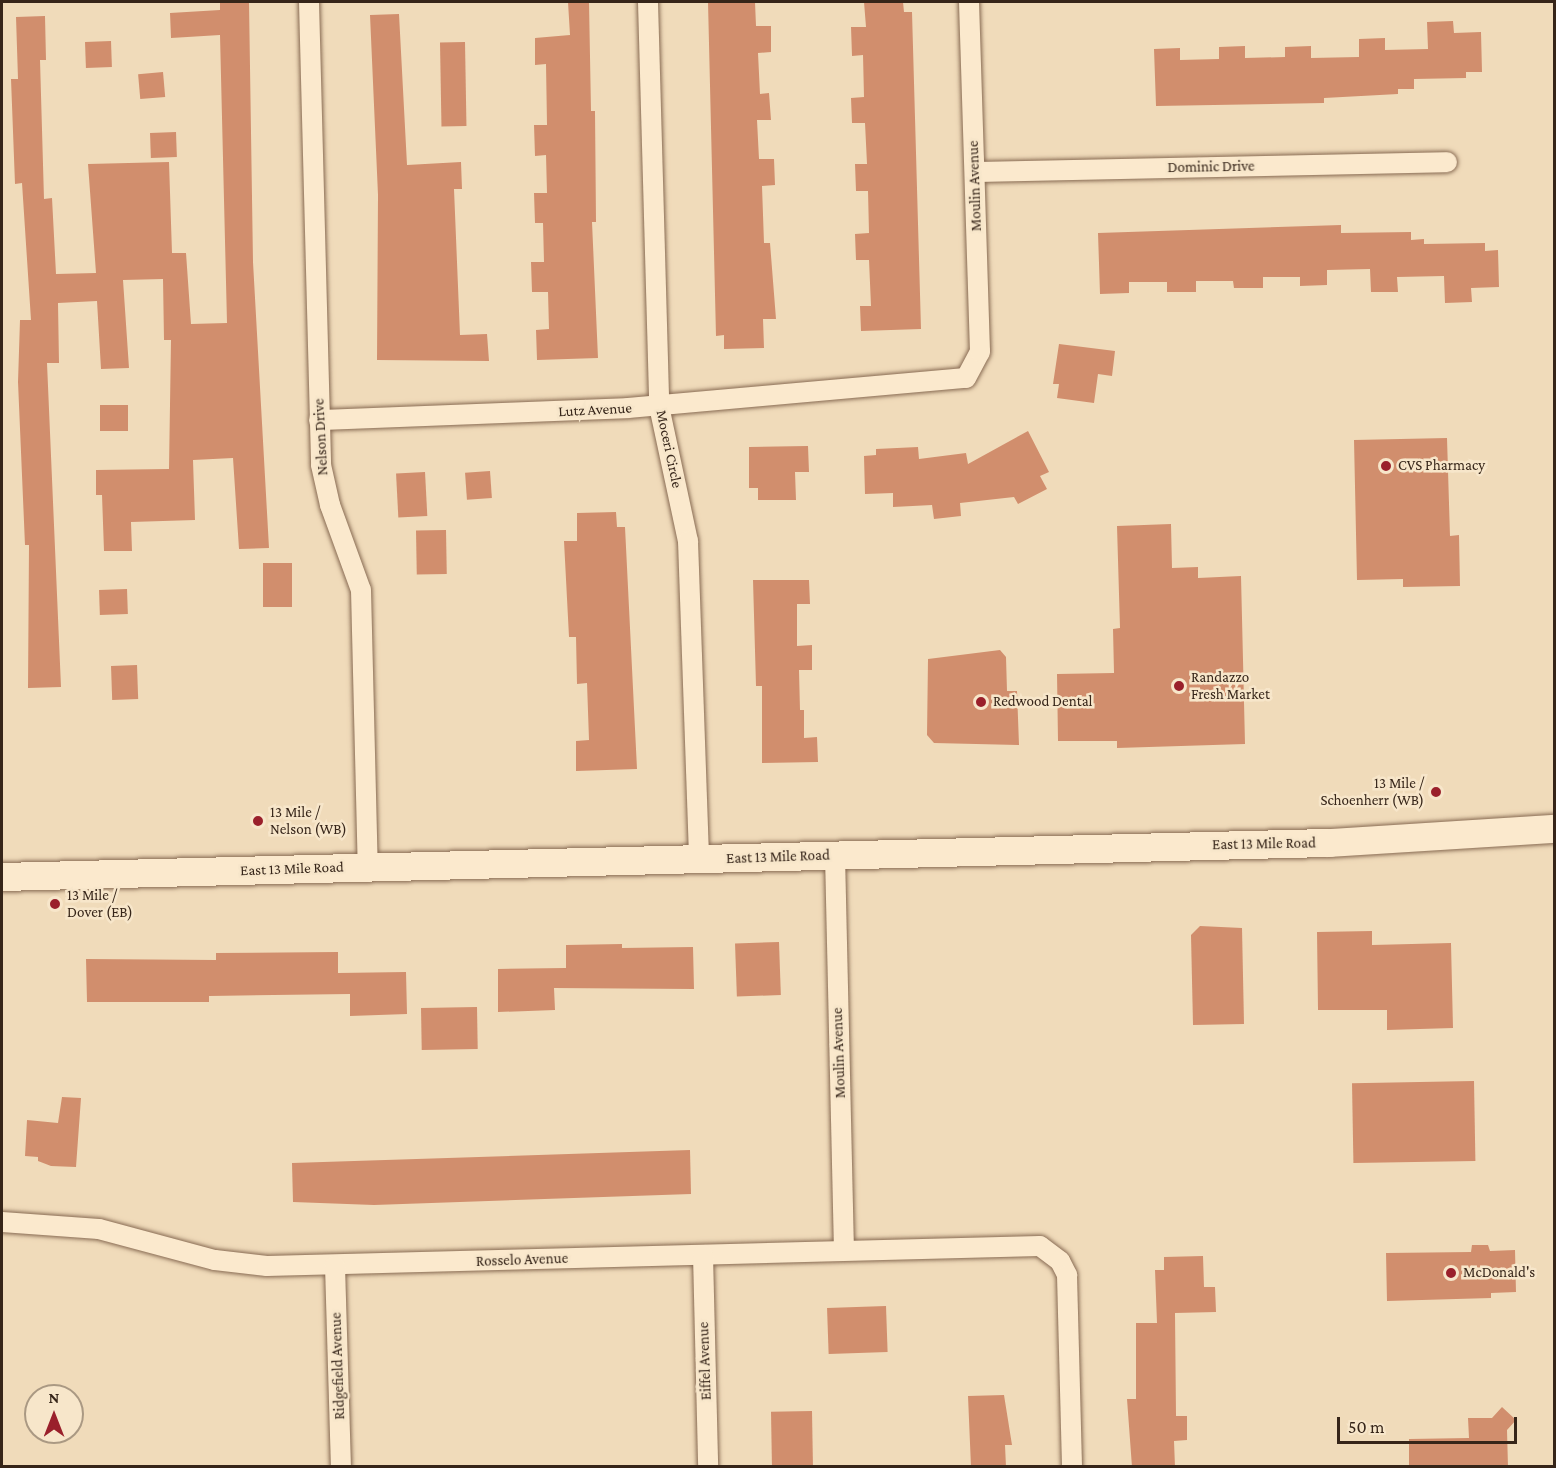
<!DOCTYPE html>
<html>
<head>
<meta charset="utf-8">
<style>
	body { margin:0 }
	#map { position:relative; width:1556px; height:1468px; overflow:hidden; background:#f0dbba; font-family:"Crimson Pro",serif }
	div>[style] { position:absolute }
	.building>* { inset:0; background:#d18e6d; transform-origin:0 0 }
	.roads { filter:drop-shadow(0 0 2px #886b53) drop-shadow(0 0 2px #886b53) }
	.minor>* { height:20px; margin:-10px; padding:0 10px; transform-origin:10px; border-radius:10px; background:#fbe9cd }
	.secondary>* { height:28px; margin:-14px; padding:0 14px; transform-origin:14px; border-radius:14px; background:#fbe9cd }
	.dots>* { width:16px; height:16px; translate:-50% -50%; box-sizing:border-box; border:3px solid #f7e6ca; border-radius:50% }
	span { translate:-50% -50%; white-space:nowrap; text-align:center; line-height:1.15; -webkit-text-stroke:5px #f7e6ca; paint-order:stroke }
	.street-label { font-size:15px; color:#362519 }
	.poi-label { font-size:15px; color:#362519 }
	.left { translate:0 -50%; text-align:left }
	.right { translate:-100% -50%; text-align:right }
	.frame { position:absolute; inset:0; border:3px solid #362519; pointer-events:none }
	.north { position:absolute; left:24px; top:1384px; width:60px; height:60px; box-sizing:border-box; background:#f7e6ca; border:2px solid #aa9983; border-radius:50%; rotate:0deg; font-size:16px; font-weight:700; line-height:24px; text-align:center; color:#362519 }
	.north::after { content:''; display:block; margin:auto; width:21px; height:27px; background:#9a202b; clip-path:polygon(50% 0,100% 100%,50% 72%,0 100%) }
	.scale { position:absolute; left:1337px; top:1417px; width:180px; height:27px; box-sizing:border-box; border:3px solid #362519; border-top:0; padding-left:8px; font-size:18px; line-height:21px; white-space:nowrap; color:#362519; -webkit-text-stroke:4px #f7e6ca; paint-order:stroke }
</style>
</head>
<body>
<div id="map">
	<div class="building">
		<i style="clip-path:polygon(220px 2px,249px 2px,253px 262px,269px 548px,239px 549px,233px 458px,193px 460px,195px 520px,131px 522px,132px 551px,104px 551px,102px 495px,96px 495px,96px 470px,169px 469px,171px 340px,164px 340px,163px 279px,123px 280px,129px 368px,101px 369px,97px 301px,58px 303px,59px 363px,47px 363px,61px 687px,28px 688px,29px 545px,25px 545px,18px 382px,20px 320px,31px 320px,22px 183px,15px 184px,11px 79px,18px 79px,16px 17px,45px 16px,46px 60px,40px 60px,44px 199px,52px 198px,56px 274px,96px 273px,88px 164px,169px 162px,172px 253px,186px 253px,191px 324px,227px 323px,220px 35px,171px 38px,170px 13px,220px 10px)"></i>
		<i style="clip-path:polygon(568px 2px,589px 2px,591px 111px,595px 111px,596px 222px,592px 222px,598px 358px,537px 360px,536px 330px,549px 329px,548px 292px,532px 292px,531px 262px,544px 262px,543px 223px,535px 223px,534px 193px,547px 193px,546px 155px,535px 156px,534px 125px,547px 125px,546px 64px,535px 65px,535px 38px,570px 35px)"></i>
		<i style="clip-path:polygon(708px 2px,755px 2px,756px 26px,771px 26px,771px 52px,758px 53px,760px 94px,769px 93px,771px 120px,757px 120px,759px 159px,774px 159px,775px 185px,762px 186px,764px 243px,770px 243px,776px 319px,763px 319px,764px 348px,724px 349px,724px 335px,716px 336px)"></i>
		<i style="clip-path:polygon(864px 2px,903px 2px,904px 12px,912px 12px,921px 329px,861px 331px,860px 306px,871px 306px,869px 260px,856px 260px,855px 234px,869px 233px,868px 191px,856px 191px,855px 164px,867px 164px,865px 123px,852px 123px,851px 98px,864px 97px,863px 55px,852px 56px,851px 27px,866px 27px)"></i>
		<i style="clip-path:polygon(399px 14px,407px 165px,461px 162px,462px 189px,454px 189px,460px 335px,487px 334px,489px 361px,377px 360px,378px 195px,370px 15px)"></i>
		<i style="clip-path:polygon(1453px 21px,1454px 33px,1481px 32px,1482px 72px,1466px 72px,1466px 78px,1414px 79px,1414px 89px,1398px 89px,1398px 94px,1324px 98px,1324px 103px,1156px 106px,1154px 49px,1180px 48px,1180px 60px,1219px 59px,1219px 47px,1245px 46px,1245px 58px,1285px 57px,1285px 47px,1311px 46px,1311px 58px,1359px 57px,1359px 39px,1385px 38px,1385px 50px,1428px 49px,1427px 22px)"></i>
		<i style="left:111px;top:41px;width:26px;height:26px;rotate:88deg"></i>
		<i style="left:465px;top:42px;width:84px;height:25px;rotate:89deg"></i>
		<i style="left:163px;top:72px;width:25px;height:25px;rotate:85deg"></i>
		<i style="left:176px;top:132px;width:25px;height:26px;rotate:88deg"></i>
		<i style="clip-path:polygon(1341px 225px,1341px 233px,1411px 232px,1411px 240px,1424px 239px,1424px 244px,1485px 243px,1485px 251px,1498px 250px,1499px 287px,1471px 288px,1472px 302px,1445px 303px,1444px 276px,1397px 277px,1398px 292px,1371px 292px,1370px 269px,1327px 270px,1327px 285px,1300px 286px,1300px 277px,1263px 277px,1263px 288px,1234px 288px,1233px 281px,1196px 281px,1196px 292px,1167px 292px,1167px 282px,1129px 282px,1129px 293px,1100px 294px,1098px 233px)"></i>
		<i style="clip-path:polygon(1059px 344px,1115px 351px,1112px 376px,1098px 374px,1094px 403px,1057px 398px,1059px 384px,1053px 384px)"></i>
		<i style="left:128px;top:405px;width:26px;height:28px;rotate:90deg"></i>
		<i style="clip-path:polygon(1028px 431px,1049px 472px,1040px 476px,1047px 489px,1018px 504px,1014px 497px,960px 503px,961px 516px,934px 519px,932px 505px,893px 507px,893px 493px,865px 494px,864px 456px,876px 455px,876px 449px,918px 447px,919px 459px,966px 453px,968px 464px)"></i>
		<i style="clip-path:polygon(1447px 438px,1450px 536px,1459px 535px,1460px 586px,1403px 587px,1403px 579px,1357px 580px,1354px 440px)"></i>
		<i style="clip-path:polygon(808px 446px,809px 472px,795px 472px,796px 500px,758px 500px,758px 488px,749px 488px,749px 447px)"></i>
		<i style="left:490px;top:471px;width:27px;height:25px;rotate:86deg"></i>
		<i style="left:425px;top:472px;width:44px;height:29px;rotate:87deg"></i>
		<i style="clip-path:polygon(616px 512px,617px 527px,625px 527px,637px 769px,576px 771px,576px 741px,589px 740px,587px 683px,577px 684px,576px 637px,569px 637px,564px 541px,577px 541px,577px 513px)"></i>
		<i style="clip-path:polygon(1171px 524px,1172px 568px,1198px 567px,1198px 578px,1241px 576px,1245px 744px,1117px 748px,1117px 741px,1058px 741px,1057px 674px,1114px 673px,1113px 629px,1120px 628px,1117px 526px)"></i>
		<i style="left:446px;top:530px;width:44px;height:30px;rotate:89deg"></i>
		<i style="left:263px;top:563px;width:29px;height:44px"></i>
		<i style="clip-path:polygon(753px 580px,809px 580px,810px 604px,797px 604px,797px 646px,812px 645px,812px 670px,799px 670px,800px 710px,804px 710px,804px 738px,817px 737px,818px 762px,762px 763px,762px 686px,756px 686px)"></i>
		<i style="left:127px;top:589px;width:25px;height:28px;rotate:88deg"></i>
		<i style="clip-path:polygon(1000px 650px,1006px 657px,1007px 691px,1017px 691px,1019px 745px,934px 743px,927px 735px,928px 659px)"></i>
		<i style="left:137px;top:665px;width:34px;height:26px;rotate:88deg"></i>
		<i style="clip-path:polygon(1200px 926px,1242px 928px,1244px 1024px,1193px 1025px,1191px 935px)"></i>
		<i style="clip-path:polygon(1372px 931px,1372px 945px,1451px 943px,1453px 1028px,1387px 1030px,1387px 1010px,1318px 1010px,1317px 932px)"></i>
		<i style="left:779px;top:942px;width:53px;height:44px;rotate:88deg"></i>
		<i style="clip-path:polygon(622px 944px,622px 948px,693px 947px,694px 989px,554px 988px,555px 1010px,498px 1012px,498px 969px,566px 968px,566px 945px)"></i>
		<i style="clip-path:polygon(338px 952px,338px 973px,406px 972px,407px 1014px,350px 1016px,350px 994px,209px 996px,209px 1002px,87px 1002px,86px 959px,216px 960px,216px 953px)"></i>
		<i style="left:477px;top:1007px;width:42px;height:56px;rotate:89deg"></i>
		<i style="left:1474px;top:1081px;width:80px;height:122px;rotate:89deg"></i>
		<i style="clip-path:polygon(62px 1097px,81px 1098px,76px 1167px,51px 1166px,38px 1161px,38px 1157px,25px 1156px,27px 1120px,58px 1123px)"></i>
		<i style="clip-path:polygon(690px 1150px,691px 1194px,374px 1205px,293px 1202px,292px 1163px)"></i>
		<i style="clip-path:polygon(1472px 1245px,1488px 1245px,1490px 1251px,1515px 1250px,1516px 1292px,1491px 1293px,1491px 1298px,1387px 1301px,1386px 1253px,1471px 1252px)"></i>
		<i style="clip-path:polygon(1203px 1256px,1204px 1287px,1215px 1287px,1216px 1312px,1175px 1313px,1176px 1416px,1187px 1416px,1187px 1440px,1174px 1441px,1175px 1467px,1132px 1467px,1127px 1399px,1136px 1399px,1136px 1323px,1157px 1323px,1155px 1270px,1164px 1270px,1164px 1257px)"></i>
		<i style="left:886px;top:1306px;width:46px;height:59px;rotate:88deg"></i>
		<i style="clip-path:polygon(1004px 1395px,1012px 1445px,1005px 1445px,1006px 1467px,971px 1467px,968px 1396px)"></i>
		<i style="clip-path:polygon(1502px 1407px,1516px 1420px,1507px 1430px,1508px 1467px,1409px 1467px,1409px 1439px,1469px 1438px,1468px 1418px,1492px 1418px)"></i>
		<i style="left:812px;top:1411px;width:55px;height:41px;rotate:89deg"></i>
	</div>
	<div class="roads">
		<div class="minor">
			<i style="left:309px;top:2px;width:463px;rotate:88.5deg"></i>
			<i style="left:321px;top:465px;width:41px;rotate:77.3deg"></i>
			<i style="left:330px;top:505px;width:90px;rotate:70deg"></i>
			<i style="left:361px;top:590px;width:277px;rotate:88.6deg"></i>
			<i style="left:648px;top:2px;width:404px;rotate:88.4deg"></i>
			<i style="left:659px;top:406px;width:138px;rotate:77.9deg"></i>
			<i style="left:688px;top:541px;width:318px;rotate:88deg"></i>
			<i style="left:975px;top:172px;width:472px;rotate:-1.2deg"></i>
			<i style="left:319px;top:420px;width:309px;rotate:-2.2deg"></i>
			<i style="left:628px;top:408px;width:339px;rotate:-5.1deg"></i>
			<i style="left:966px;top:378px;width:30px;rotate:-62deg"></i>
			<i style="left:980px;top:352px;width:350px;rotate:-91.8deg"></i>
			<i style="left:835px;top:855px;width:395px;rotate:88.7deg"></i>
			<i style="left:2px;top:1222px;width:97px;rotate:4.1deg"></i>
			<i style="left:99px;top:1229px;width:120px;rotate:15deg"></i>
			<i style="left:215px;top:1260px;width:52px;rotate:6.6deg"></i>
			<i style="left:267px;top:1266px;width:773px;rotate:-1.48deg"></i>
			<i style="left:1040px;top:1246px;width:25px;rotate:37deg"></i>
			<i style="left:1060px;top:1261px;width:16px;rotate:63deg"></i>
			<i style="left:1067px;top:1275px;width:191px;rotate:88.5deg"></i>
			<i style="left:703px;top:1255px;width:211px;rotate:88.6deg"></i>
			<i style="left:335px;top:1266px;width:200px;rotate:88.3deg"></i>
		</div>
		<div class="secondary">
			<i style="left:2px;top:877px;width:1328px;rotate:-1.47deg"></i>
			<i style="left:1330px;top:843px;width:224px;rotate:-3.6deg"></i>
		</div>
	</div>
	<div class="dots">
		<i style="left:1386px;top:466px;background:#9a202b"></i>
		<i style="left:1179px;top:686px;background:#9a202b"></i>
		<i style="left:981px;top:702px;background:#9a202b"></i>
		<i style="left:1436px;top:792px;background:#9a202b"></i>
		<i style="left:258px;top:821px;background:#9a202b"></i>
		<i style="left:55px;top:904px;background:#9a202b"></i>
		<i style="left:1451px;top:1273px;background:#9a202b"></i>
	</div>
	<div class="street-label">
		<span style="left:1211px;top:167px;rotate:-1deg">Dominic Drive</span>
		<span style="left:975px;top:186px;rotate:-92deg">Moulin Avenue</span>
		<span style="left:595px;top:410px;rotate:-3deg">Lutz Avenue</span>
		<span style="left:321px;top:437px;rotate:-93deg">Nelson Drive</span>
		<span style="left:669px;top:449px;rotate:78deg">Moceri Circle</span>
		<span style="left:1264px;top:844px;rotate:-1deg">East 13 Mile Road</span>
		<span style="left:778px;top:857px;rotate:-2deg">East 13 Mile Road</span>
		<span style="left:292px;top:869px;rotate:-2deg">East 13 Mile Road</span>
		<span style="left:839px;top:1053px;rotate:-92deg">Moulin Avenue</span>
		<span style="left:522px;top:1260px;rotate:-2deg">Rosselo Avenue</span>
		<span style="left:705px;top:1361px;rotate:-92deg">Eiffel Avenue</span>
		<span style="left:338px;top:1366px;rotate:-92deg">Ridgefield Avenue</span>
	</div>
	<div class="poi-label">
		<span class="left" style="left:1398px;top:466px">CVS Pharmacy</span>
		<span class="left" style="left:1191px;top:686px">Randazzo<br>Fresh Market</span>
		<span class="left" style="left:993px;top:702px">Redwood Dental</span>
		<span class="right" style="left:1424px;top:792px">13 Mile /<br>Schoenherr (WB)</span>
		<span class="left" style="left:270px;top:821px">13 Mile /<br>Nelson (WB)</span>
		<span class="left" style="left:67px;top:904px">13 Mile /<br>Dover (EB)</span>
		<span class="left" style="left:1463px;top:1273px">McDonald's</span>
	</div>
	<div class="frame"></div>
	<div class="north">N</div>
	<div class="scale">50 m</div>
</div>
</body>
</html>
